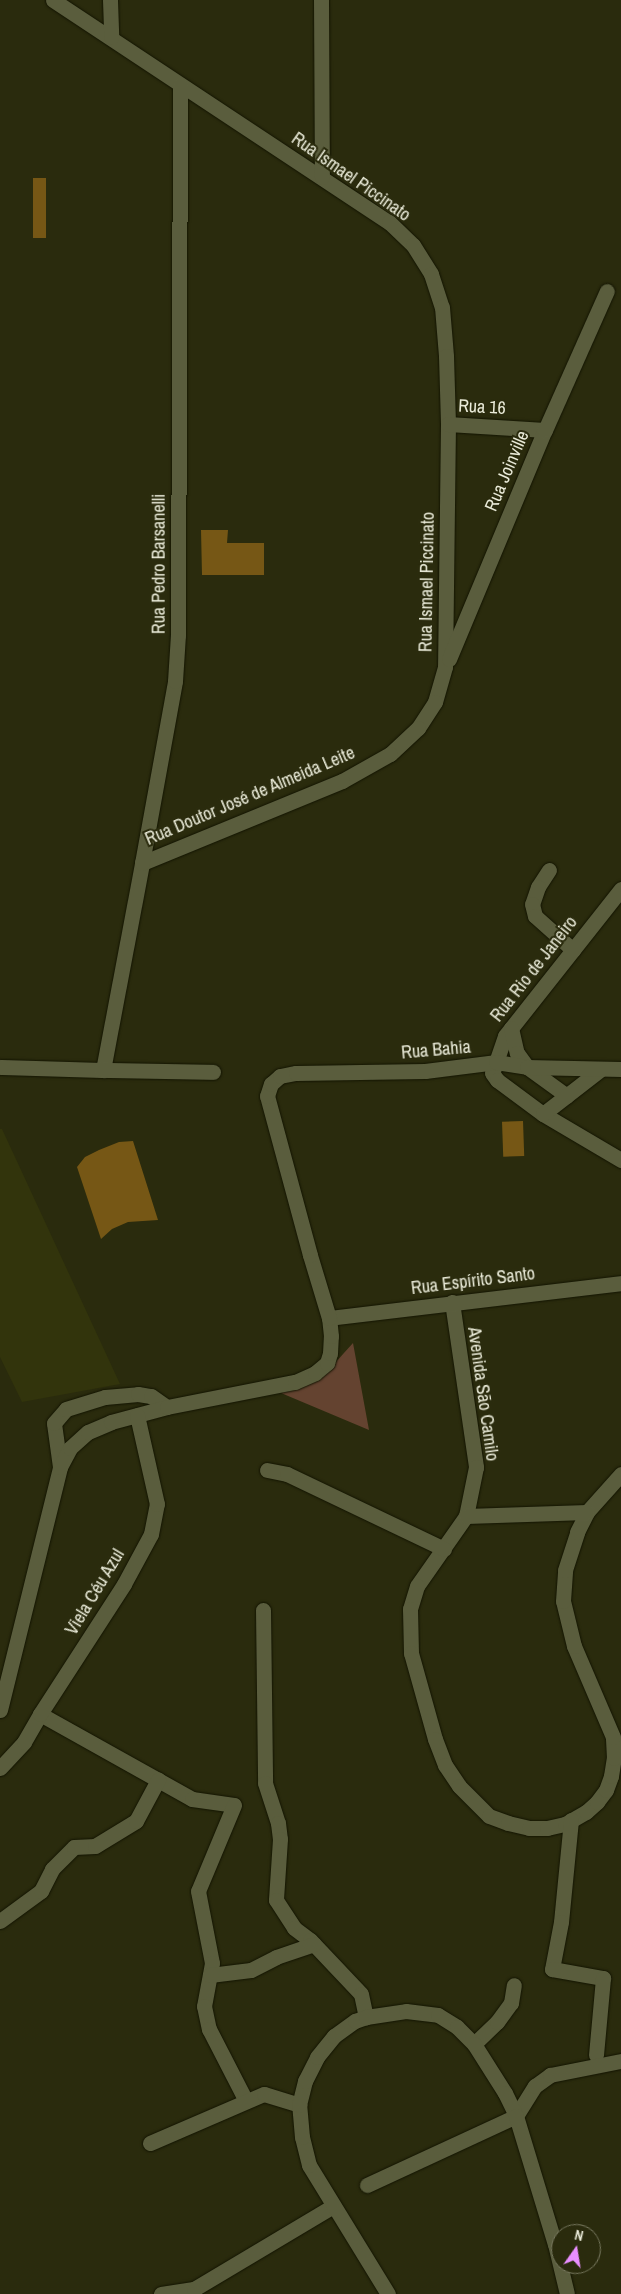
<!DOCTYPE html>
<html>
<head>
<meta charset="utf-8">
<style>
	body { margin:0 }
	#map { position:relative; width:621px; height:2294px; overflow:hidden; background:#2a2b0d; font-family:"Archivo Narrow",sans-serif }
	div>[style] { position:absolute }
	.built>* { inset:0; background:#32340c }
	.green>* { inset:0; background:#644330 }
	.building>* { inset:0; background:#765715; transform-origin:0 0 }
	.roads { filter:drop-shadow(0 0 1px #131400) drop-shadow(0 0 1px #131400) }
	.minor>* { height:15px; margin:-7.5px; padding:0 7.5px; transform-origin:7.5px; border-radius:7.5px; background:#5a5d3d }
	span { translate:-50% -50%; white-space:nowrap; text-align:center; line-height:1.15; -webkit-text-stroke:4px #2a2b0d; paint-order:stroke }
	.street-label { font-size:18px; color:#eaebd9 }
	.north { position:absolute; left:551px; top:2224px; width:50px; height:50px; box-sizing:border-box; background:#2a2b0d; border:1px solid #77785f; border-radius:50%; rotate:13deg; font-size:14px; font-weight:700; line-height:20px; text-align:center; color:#eaebd9 }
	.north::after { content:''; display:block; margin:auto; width:18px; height:22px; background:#e88eff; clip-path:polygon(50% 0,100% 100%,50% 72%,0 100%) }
</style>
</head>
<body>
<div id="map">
	<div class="built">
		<i style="clip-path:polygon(0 1129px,2px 1129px,120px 1384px,22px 1402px,0 1357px)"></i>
	</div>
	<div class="green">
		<i style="clip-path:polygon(353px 1343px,369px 1430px,281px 1393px,325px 1374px)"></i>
	</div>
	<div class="building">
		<i style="left:33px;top:178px;width:13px;height:60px"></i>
		<i style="clip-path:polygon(201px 530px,228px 530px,227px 543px,264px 543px,264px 575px,202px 575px)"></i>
		<i style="left:523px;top:1121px;width:35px;height:21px;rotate:88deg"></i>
		<i style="clip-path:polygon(133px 1141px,158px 1220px,128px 1222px,112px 1229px,101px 1239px,77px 1167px,85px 1157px,99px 1150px,119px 1142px)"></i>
	</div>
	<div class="roads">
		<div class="minor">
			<i style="left:53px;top:0;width:403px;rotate:33.5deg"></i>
			<i style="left:389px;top:222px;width:33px;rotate:44deg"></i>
			<i style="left:413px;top:245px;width:34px;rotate:58deg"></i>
			<i style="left:431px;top:274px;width:35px;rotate:72deg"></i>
			<i style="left:442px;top:307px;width:49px;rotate:85.3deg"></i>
			<i style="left:446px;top:356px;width:68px;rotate:88.3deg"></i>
			<i style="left:448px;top:424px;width:243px;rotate:90.7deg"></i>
			<i style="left:445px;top:667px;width:36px;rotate:106deg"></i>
			<i style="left:435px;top:702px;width:31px;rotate:123deg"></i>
			<i style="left:418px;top:728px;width:38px;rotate:137deg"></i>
			<i style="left:390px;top:754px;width:55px;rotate:150.6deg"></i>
			<i style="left:342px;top:781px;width:216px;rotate:157.7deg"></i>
			<i style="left:110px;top:0;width:37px;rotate:88deg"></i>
			<i style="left:321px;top:0;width:177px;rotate:89.7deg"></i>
			<i style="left:448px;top:424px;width:97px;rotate:3.5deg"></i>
			<i style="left:449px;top:659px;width:248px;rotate:-67.3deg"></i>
			<i style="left:545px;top:430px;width:152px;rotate:-66deg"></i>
			<i style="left:549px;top:870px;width:20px;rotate:123deg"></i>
			<i style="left:538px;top:887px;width:18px;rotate:109deg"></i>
			<i style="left:532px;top:904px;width:12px;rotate:76deg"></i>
			<i style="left:535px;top:916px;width:51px;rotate:41.8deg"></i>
			<i style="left:621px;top:889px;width:187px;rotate:128.3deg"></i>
			<i style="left:505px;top:1036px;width:39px;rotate:109deg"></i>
			<i style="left:492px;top:1073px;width:9px;rotate:54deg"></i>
			<i style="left:497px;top:1080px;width:57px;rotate:36.5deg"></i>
			<i style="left:543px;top:1114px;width:91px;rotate:30.5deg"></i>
			<i style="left:511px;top:1028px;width:26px;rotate:77deg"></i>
			<i style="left:517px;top:1053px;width:17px;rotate:54deg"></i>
			<i style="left:527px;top:1067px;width:49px;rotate:35.9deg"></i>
			<i style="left:0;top:1067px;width:103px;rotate:1.7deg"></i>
			<i style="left:103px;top:1070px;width:211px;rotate:-79.3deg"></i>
			<i style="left:142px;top:863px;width:185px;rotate:-79.7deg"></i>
			<i style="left:175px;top:681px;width:46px;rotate:-86.3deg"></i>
			<i style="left:178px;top:635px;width:550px;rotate:-89.79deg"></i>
			<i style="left:103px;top:1070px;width:110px;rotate:1deg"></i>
			<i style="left:543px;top:1114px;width:73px;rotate:-37.8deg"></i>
			<i style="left:452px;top:1302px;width:167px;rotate:81.7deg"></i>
			<i style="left:476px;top:1467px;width:50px;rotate:101.5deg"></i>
			<i style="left:466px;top:1516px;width:85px;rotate:125deg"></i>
			<i style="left:417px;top:1586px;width:24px;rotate:107deg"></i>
			<i style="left:410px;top:1609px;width:44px;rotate:88.7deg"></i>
			<i style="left:411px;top:1653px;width:89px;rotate:74.4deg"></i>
			<i style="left:435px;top:1739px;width:28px;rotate:69deg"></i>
			<i style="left:445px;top:1765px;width:25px;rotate:56deg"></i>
			<i style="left:459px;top:1786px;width:42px;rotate:45deg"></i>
			<i style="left:489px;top:1816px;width:20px;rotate:20deg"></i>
			<i style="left:508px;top:1823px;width:22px;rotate:13deg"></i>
			<i style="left:529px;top:1828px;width:18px"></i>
			<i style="left:547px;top:1828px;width:18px;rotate:-13deg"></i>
			<i style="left:565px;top:1824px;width:24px;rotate:-30deg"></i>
			<i style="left:586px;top:1812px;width:15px;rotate:-42deg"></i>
			<i style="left:597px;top:1802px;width:15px;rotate:-53deg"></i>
			<i style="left:606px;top:1790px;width:15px;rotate:-70deg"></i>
			<i style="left:611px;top:1776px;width:18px;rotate:-81deg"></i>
			<i style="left:614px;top:1758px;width:21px;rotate:-93deg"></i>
			<i style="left:613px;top:1737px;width:99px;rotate:-113.2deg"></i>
			<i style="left:574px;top:1646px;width:46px;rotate:-103.7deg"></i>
			<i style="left:563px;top:1601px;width:31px;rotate:-86deg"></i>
			<i style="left:565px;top:1570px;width:40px;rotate:-72deg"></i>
			<i style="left:577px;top:1532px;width:22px;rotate:-63deg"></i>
			<i style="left:587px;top:1512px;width:51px;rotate:-48.2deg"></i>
			<i style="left:329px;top:1318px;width:294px;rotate:-6.8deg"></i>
			<i style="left:60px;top:1467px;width:44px;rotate:-97.8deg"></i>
			<i style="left:54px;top:1423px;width:18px;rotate:-49deg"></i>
			<i style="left:66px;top:1409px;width:41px;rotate:-17.1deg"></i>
			<i style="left:105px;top:1397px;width:33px;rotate:-5deg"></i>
			<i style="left:138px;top:1394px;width:13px;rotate:9deg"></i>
			<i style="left:151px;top:1396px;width:19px;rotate:35deg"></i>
			<i style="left:267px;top:1470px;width:20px;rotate:11deg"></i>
			<i style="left:287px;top:1474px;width:174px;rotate:25.5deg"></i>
			<i style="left:466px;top:1516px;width:121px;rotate:-1.9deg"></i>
			<i style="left:263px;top:1610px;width:173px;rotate:89.3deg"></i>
			<i style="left:265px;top:1783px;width:42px;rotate:72deg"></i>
			<i style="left:278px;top:1823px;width:16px;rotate:83deg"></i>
			<i style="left:280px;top:1839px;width:61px;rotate:93.8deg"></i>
			<i style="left:276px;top:1900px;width:33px;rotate:57deg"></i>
			<i style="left:294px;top:1928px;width:20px;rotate:37deg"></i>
			<i style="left:310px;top:1940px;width:74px;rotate:46.6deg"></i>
			<i style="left:361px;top:1994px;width:24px;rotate:78deg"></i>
			<i style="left:0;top:1710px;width:250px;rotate:-76.1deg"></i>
			<i style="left:60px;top:1467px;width:21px;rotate:-62deg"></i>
			<i style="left:70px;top:1448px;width:24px;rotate:-42deg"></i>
			<i style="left:88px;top:1432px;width:25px;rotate:-23deg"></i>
			<i style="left:111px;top:1422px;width:58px;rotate:-15deg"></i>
			<i style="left:167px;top:1407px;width:130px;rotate:-11.1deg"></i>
			<i style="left:295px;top:1382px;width:22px;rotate:-24deg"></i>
			<i style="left:315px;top:1373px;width:16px;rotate:-40deg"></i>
			<i style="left:327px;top:1363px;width:10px;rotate:-73deg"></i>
			<i style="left:330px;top:1353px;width:17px;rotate:-87deg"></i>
			<i style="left:331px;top:1336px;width:18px;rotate:-96deg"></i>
			<i style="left:329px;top:1318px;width:66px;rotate:-106.8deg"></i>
			<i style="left:310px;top:1255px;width:165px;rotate:-105.1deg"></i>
			<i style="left:267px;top:1096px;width:13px;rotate:-72deg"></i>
			<i style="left:271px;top:1084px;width:12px;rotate:-42deg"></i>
			<i style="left:280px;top:1076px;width:16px;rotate:-11deg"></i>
			<i style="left:296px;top:1073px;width:129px;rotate:-0.9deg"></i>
			<i style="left:425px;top:1071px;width:72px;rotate:-7.2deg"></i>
			<i style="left:496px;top:1062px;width:31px;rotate:9deg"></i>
			<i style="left:527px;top:1067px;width:94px;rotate:1.2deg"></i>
			<i style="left:40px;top:1714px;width:174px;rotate:29.2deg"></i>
			<i style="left:192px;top:1799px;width:42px;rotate:8.1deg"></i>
			<i style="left:234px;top:1805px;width:93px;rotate:112.7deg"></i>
			<i style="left:198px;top:1891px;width:73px;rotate:79deg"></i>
			<i style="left:212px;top:1963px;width:44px;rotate:100.5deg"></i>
			<i style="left:204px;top:2006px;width:24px;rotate:78deg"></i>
			<i style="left:209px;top:2029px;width:81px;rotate:62.8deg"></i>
			<i style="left:0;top:1768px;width:35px;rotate:-47deg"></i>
			<i style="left:24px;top:1742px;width:32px;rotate:-60deg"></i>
			<i style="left:40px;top:1714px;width:155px;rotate:-57.1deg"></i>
			<i style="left:124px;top:1584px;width:57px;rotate:-61.6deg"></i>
			<i style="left:151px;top:1534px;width:31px;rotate:-79deg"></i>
			<i style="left:157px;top:1504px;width:91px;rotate:-102.7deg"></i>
			<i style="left:571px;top:1820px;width:102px;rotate:95.6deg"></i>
			<i style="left:561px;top:1922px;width:48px;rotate:100.8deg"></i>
			<i style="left:552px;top:1969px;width:52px;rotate:10deg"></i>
			<i style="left:603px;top:1978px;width:77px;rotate:95.2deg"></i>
			<i style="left:0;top:1921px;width:51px;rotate:-36.2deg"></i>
			<i style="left:41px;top:1891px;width:25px;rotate:-63deg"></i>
			<i style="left:52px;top:1869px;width:31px;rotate:-45deg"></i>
			<i style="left:74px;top:1847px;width:21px;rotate:-3deg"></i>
			<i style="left:95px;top:1846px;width:48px;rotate:-31.4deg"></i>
			<i style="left:136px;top:1821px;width:47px;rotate:-61.8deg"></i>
			<i style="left:210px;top:1975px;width:41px;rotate:-7deg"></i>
			<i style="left:251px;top:1970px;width:28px;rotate:-27deg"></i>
			<i style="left:276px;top:1957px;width:40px;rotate:-18.9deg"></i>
			<i style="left:474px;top:2044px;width:32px;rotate:-44deg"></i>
			<i style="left:497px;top:2022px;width:24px;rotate:-54deg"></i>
			<i style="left:511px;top:2003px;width:18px;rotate:-81deg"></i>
			<i style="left:516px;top:2116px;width:36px;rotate:-58deg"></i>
			<i style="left:535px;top:2086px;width:19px;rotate:-36deg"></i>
			<i style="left:550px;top:2075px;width:72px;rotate:-11.2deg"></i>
			<i style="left:150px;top:2143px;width:124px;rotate:-23.3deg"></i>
			<i style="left:264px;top:2094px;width:37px;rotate:17deg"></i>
			<i style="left:367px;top:2185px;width:164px;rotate:-24.8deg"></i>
			<i style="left:161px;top:2294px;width:33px;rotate:-9deg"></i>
			<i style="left:194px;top:2289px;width:162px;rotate:-30.8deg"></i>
			<i style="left:388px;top:2294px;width:151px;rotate:-121.5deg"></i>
			<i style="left:309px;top:2165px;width:29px;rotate:-104deg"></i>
			<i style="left:302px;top:2137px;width:32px;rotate:-95deg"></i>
			<i style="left:299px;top:2105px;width:25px;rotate:-76deg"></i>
			<i style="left:305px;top:2081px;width:27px;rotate:-63deg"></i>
			<i style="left:317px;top:2057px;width:27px;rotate:-51deg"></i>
			<i style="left:334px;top:2036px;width:26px;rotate:-36deg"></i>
			<i style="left:355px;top:2021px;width:12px;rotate:-20deg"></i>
			<i style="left:366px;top:2017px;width:40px;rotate:-8.5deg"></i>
			<i style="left:406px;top:2011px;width:32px;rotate:7deg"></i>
			<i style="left:438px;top:2015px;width:22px;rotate:32deg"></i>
			<i style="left:457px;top:2027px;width:24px;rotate:45deg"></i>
			<i style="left:474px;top:2044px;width:58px;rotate:57.7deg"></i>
			<i style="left:505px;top:2093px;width:25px;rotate:64deg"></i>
			<i style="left:516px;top:2116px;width:134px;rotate:73.1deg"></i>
			<i style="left:555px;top:2244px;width:51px;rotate:76.5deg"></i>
		</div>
	</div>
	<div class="street-label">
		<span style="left:351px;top:177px;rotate:35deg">Rua Ismael Piccinato</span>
		<span style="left:482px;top:407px;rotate:3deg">Rua 16</span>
		<span style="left:507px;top:471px;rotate:-67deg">Rua Joinville</span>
		<span style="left:159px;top:564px;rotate:-90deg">Rua Pedro Barsanelli</span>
		<span style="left:427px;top:582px;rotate:-89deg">Rua Ismael Piccinato</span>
		<span style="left:250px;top:796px;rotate:-23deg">Rua Doutor José de Almeida Leite</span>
		<span style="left:534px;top:969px;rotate:-52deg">Rua Rio de Janeiro</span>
		<span style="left:436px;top:1050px;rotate:-5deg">Rua Bahia</span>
		<span style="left:473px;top:1281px;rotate:-7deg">Rua Espírito Santo</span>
		<span style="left:483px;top:1394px;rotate:82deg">Avenida São Camilo</span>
		<span style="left:95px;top:1592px;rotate:-59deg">Viela Céu Azul</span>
	</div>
	<div class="north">N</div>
</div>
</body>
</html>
